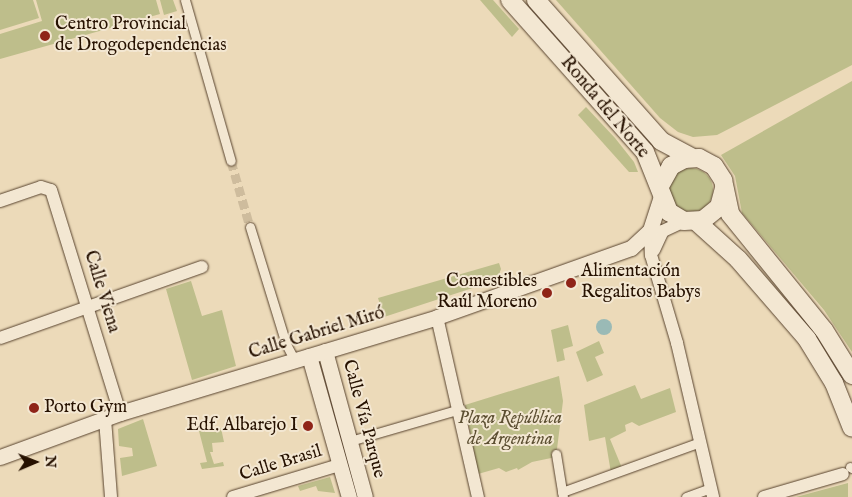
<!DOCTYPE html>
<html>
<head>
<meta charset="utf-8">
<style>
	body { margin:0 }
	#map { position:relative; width:852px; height:497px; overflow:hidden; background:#ecdab9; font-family:"IM FELL English",serif }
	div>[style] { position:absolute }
	.green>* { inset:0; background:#bebe8b }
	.round { border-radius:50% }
	.water>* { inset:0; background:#9abab6 }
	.pedestrian-tunnel>* { height:9px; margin-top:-4.5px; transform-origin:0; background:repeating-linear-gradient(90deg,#cebc9d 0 9px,transparent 0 13.5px) }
	.roads { filter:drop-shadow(0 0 1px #58432e) drop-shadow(0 0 1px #58432e) }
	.pedestrian>* { height:9px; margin:-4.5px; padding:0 4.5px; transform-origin:4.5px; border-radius:4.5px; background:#f3e7d2 }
	.minor>* { height:12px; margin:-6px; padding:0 6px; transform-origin:6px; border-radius:6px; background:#f3e7d2 }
	.tertiary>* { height:15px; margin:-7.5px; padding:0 7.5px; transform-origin:7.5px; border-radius:7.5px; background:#f3e7d2 }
	.secondary>* { height:18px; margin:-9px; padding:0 9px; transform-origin:9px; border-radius:9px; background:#f3e7d2 }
	.dots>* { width:14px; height:14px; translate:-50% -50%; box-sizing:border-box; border:2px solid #f3e7d2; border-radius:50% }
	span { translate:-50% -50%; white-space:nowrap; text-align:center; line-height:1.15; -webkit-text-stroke:4px #f3e7d2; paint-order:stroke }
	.poi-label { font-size:18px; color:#261100 }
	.left { translate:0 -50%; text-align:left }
	.right { translate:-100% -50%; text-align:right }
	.street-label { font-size:18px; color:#261100 }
	.park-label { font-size:18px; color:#5b4e31; font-style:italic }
	.north { position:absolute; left:10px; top:437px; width:50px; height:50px; -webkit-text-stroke:4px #f3e7d2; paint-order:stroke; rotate:89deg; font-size:14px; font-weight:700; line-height:20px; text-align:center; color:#261100 }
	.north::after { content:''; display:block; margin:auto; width:18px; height:22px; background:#261100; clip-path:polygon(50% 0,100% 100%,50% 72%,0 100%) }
</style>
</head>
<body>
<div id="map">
	<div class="green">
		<i style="clip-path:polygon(0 0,33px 0,39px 18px,0 30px)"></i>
		<i style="clip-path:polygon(36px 0,156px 0,160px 14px,0 59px,0 34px,42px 21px)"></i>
		<i style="clip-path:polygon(160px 0,173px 0,177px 11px,164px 15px)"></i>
		<i style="clip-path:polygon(480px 0,493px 0,519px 29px,512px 37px)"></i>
		<i style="clip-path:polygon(556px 0,852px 0,852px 65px,717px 135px,693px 137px,678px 132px,660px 118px)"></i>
		<i style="clip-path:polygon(852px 81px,852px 352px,824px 310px,742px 213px,735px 176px,721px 155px)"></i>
		<i style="clip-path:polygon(586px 107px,615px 138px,634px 162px,638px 172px,629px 172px,578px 115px)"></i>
		<i class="round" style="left:669px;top:168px;width:44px;height:44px"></i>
		<i style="clip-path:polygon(499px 263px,501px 269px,497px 280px,384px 317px,378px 298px)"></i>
		<i style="clip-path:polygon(191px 281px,202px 316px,222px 310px,236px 366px,192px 380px,166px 289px)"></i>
		<i style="clip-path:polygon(568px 325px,573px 346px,563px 349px,565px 360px,557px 362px,551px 330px)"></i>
		<i style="clip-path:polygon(599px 341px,604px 353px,595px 357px,603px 375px,587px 382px,576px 352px)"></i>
		<i style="clip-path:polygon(559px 376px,563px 401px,556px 457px,532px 462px,518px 470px,517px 468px,506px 472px,499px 468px,478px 474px,465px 405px)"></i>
		<i style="clip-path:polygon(635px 385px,641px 399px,670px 388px,676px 412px,639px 426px,632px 422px,625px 425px,626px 431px,610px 439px,622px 468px,611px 473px,605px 437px,589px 441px,584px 405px)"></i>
		<i style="clip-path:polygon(143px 419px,157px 466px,122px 476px,120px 458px,133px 456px,132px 448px,119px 446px,118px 429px)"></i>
		<i style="clip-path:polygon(214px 427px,216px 432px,221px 428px,224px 442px,212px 443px,213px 452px,210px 452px,214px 464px,223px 462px,224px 466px,202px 469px,200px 463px,207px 462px,199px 431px)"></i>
		<i style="clip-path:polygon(330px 477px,335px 493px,318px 491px,316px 486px,300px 491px,298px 486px)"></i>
		<i style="clip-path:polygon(848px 483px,848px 497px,796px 497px)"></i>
	</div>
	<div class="water">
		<i class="round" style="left:596px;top:319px;width:16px;height:16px"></i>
	</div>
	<div class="pedestrian-tunnel">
		<i style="left:231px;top:161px;width:69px;rotate:73.9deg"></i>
	</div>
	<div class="roads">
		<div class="pedestrian">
			<i style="left:185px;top:0;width:167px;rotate:74.1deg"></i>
			<i style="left:250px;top:227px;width:122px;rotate:72.9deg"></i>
			<i style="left:286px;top:344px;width:19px;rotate:62deg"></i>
			<i style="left:350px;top:441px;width:115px;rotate:-16.2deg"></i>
			<i style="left:556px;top:454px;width:44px;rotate:80.8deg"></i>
			<i style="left:850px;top:467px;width:2px;rotate:27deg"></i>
			<i style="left:562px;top:492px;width:147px;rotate:-19.9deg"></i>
			<i style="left:686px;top:497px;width:27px;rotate:-20deg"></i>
		</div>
		<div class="minor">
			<i style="left:0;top:201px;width:43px;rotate:-18.9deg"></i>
			<i style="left:41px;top:187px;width:10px;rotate:17deg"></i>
			<i style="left:51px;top:190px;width:233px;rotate:72.8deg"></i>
			<i style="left:650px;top:230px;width:25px;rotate:88deg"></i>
			<i style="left:651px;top:255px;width:92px;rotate:73.5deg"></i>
			<i style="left:677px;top:343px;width:158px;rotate:76.8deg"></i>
			<i style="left:654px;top:250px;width:21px;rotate:-65deg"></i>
			<i style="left:663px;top:231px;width:23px;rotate:-25deg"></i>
			<i style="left:437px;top:317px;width:185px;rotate:77.2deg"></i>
			<i style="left:0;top:338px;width:214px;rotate:-19.4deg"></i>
			<i style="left:105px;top:419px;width:78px;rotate:85.6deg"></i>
			<i style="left:233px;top:497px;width:111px;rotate:-16.8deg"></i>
			<i style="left:764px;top:497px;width:82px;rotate:-16.2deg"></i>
		</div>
		<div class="tertiary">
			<i style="left:325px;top:351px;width:151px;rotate:74.7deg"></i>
			<i style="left:309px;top:356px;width:147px;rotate:74.2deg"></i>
			<i style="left:0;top:457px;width:128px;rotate:-20.1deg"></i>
			<i style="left:120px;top:413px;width:331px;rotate:-16.8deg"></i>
			<i style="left:437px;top:317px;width:206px;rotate:-19.6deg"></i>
			<i style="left:631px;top:248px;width:26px;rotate:-43deg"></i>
			<i style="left:650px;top:230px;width:35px;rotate:-72deg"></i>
		</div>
		<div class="secondary">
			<i style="left:510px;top:0;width:203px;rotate:48.4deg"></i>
			<i style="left:645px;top:152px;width:65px;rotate:68.2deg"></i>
			<i style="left:669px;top:212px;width:17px;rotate:31deg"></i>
			<i style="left:684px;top:221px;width:19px;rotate:-3deg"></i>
			<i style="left:703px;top:220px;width:21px;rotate:-39deg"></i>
			<i style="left:719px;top:207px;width:20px;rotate:-75deg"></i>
			<i style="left:536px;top:0;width:188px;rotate:48.4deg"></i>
			<i style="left:661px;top:141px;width:34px;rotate:28deg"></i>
			<i style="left:660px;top:186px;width:23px;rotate:-61deg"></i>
			<i style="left:671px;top:166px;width:15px;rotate:-28deg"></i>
			<i style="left:684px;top:159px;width:15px;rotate:-4deg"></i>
			<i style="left:699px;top:158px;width:17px;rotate:28deg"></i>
			<i style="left:714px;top:166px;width:17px;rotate:57deg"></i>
			<i style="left:723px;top:180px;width:35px;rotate:78deg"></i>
			<i style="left:730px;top:214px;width:149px;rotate:51deg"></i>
			<i style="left:824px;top:330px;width:53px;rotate:58.1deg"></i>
			<i style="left:697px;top:222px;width:55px;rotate:42.1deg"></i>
			<i style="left:738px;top:259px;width:106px;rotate:49.2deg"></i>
			<i style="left:807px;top:339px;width:52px;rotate:58.5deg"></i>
			<i style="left:834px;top:383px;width:48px;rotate:68.2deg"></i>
		</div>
	</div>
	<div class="dots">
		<i style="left:45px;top:36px;background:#8f2418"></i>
		<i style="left:571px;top:283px;background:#8f2418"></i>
		<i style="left:547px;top:293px;background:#8f2418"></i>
		<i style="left:34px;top:408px;background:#8f2418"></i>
		<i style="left:308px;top:426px;background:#8f2418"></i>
	</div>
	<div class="poi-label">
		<span class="left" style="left:55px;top:36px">Centro Provincial<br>de Drogodependencias</span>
		<span class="left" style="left:581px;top:283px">Alimentación<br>Regalitos Babys</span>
		<span class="right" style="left:537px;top:293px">Comestibles<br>Raúl Moreno</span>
		<span class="left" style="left:44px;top:408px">Porto Gym</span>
		<span class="right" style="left:298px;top:426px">Edf. Albarejo I</span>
	</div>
	<div class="street-label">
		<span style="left:604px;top:108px;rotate:50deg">Ronda del Norte</span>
		<span style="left:101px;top:292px;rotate:73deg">Calle Viena</span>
		<span style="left:317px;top:334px;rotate:-17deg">Calle Gabriel Miró</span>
		<span style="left:363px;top:419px;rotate:75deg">Calle Vía Parque</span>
		<span style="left:281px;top:464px;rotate:-17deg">Calle Brasil</span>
	</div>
	<div class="park-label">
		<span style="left:510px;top:430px">Plaza República<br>de Argentina</span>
	</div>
	<div class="north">N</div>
</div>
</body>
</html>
